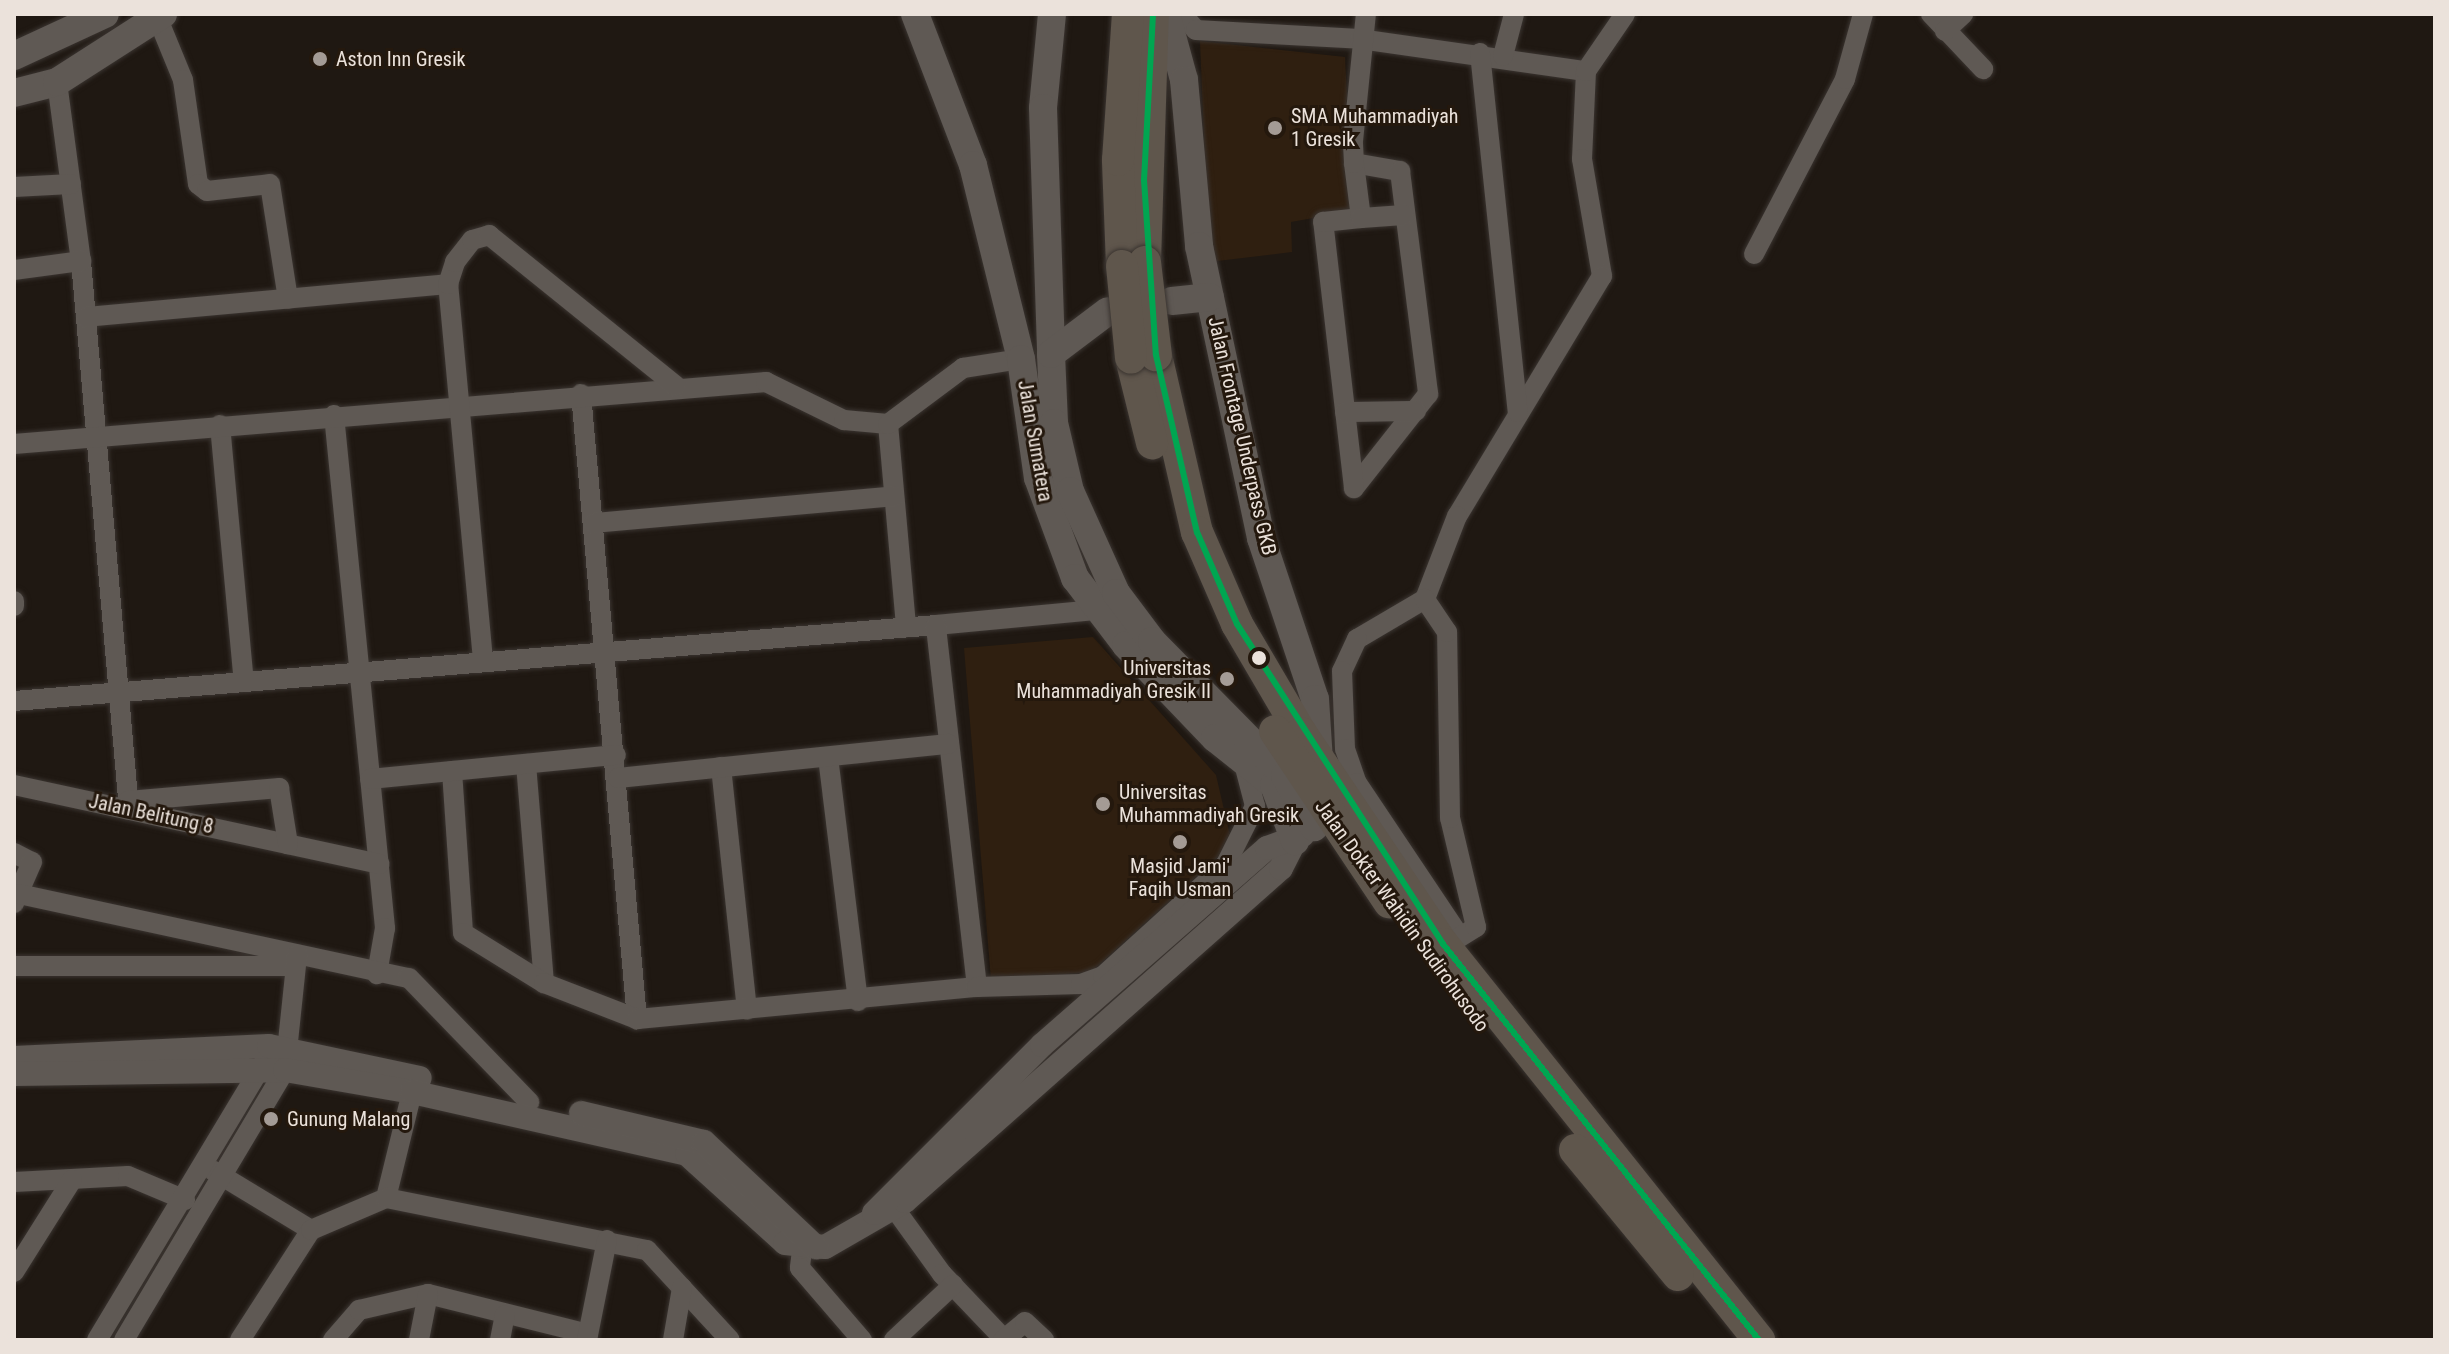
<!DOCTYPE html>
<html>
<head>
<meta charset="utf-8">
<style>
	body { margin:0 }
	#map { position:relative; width:2449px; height:1354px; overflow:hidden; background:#1f1812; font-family:"Roboto Condensed",sans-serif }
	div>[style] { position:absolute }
	.built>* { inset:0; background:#2f1f10 }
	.roads { filter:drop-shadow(0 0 2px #3a3430) drop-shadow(0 0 2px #3a3430) }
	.minor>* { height:20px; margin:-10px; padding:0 10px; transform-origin:10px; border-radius:10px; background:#5f5954 }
	.tertiary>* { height:24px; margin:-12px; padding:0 12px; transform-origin:12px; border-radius:12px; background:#5f5954 }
	.secondary>* { height:28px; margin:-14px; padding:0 14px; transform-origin:14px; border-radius:14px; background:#5f5954 }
	.trunk>* { height:32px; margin:-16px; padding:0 16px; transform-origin:16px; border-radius:16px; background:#5f564c }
	.bridges { filter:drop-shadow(0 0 2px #3a3430) drop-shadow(0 0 2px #3a3430) }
	.trunk-bridge>* { height:32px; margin:-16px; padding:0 16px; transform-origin:16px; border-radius:16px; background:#5f564c }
	.bus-1>* { height:6px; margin:-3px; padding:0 3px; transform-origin:3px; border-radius:3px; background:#00a651 }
	.dots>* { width:22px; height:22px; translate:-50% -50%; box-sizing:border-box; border:4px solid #24180d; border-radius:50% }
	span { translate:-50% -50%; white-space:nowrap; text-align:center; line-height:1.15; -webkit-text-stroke:6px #24180d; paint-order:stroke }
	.poi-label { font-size:20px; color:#ebe2db }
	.left { translate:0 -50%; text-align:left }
	.right { translate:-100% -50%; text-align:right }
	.street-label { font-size:20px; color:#ebe2db }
	.frame { position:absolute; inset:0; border:16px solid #ebe2db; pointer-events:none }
</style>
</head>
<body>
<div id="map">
	<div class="built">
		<i style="clip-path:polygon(1200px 41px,1345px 57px,1353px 211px,1291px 222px,1292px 252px,1209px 262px)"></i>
		<i style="clip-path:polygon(1093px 637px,1216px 775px,1232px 844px,1091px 972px,991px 980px,964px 648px)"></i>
	</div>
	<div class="roads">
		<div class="minor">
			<i style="left:1182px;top:14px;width:21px;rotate:49deg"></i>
			<i style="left:1196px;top:30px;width:164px;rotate:3.1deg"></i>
			<i style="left:1360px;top:39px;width:228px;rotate:8.1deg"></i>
			<i style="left:1586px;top:71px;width:88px;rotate:92.6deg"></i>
			<i style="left:1582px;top:159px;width:119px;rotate:80.3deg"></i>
			<i style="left:1602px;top:276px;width:280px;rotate:121.1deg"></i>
			<i style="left:1457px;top:516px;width:89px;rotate:111.1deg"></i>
			<i style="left:1425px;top:599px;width:79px;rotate:149.5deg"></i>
			<i style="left:1357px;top:639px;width:35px;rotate:115deg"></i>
			<i style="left:1342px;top:671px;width:78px;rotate:87.8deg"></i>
			<i style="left:1345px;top:749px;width:36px;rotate:71deg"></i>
			<i style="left:1357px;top:783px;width:185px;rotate:56.2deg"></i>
			<i style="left:1460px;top:937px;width:19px;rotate:-32deg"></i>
			<i style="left:1476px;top:927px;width:112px;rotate:-103.4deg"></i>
			<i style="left:1450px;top:818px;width:186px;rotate:-90.9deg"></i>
			<i style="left:1447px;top:632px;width:40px;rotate:-124deg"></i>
			<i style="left:1931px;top:14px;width:76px;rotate:46.6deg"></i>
			<i style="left:158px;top:19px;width:66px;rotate:67.7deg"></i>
			<i style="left:183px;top:80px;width:105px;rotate:81.8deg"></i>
			<i style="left:198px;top:184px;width:11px;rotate:38deg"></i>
			<i style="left:207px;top:191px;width:63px;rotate:-6.3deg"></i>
			<i style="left:270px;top:184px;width:116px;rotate:81.1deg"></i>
			<i style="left:1945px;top:31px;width:25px;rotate:-43deg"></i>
			<i style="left:1480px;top:53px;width:361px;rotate:84deg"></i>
			<i style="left:1503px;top:56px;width:43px;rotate:-75.3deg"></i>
			<i style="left:1586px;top:71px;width:69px;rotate:-55.6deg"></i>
			<i style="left:57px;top:82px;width:181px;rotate:82.4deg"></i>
			<i style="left:81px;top:261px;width:551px;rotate:85deg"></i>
			<i style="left:1354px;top:163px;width:47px;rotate:9.9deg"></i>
			<i style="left:1400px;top:171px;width:225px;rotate:82.8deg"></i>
			<i style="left:1428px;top:394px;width:120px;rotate:128.2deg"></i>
			<i style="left:1354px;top:488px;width:268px;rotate:-96.6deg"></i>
			<i style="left:1323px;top:222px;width:38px;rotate:-6deg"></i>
			<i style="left:1361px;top:218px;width:55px;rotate:-97.3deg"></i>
			<i style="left:1354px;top:163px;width:22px;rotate:-93deg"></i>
			<i style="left:1353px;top:141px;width:128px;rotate:-84.2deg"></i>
			<i style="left:14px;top:187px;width:57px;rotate:-3deg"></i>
			<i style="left:1361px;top:218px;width:43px;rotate:-4deg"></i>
			<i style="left:1754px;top:254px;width:197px;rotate:-62.5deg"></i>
			<i style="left:1845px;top:79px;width:67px;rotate:-74.5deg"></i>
			<i style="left:14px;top:270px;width:68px;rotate:-7.7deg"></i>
			<i style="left:86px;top:317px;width:364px;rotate:-5.2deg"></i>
			<i style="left:581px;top:394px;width:628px;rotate:84.88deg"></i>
			<i style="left:1345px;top:412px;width:71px;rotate:-0.8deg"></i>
			<i style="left:334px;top:415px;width:516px;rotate:84.32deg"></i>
			<i style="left:385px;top:928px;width:47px;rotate:99.9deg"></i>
			<i style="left:888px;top:424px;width:204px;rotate:84.9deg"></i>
			<i style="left:220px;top:425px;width:258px;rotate:84.7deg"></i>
			<i style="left:14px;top:444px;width:755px;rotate:-4.71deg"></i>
			<i style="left:766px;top:382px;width:87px;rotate:26deg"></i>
			<i style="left:844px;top:420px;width:44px;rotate:5.2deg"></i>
			<i style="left:888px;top:424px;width:94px;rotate:-36.7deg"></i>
			<i style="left:963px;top:368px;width:59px;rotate:-8.8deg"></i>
			<i style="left:594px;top:523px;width:301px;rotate:-5.1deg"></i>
			<i style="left:14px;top:601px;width:5px;rotate:90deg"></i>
			<i style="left:483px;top:660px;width:378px;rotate:-95.3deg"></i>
			<i style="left:448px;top:284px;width:23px;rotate:-72deg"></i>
			<i style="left:455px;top:262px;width:28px;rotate:-52deg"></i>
			<i style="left:472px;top:240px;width:18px;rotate:-16deg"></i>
			<i style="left:489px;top:235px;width:240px;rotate:38.9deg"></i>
			<i style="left:14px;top:701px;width:925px;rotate:-4.71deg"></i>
			<i style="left:936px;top:625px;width:160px;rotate:-5.4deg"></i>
			<i style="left:1095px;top:610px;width:16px;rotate:-40deg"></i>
			<i style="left:828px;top:757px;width:246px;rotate:83deg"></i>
			<i style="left:526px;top:764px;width:220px;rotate:85.3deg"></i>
			<i style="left:721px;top:767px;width:244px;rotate:83.9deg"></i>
			<i style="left:452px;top:771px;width:162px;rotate:86.1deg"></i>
			<i style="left:463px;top:933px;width:95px;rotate:31.7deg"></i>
			<i style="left:544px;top:983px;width:100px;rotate:21.2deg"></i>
			<i style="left:637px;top:1019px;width:342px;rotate:-5.4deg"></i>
			<i style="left:977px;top:987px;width:364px;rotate:-96.5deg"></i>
			<i style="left:618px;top:778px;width:332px;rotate:-5.9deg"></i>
			<i style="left:370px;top:779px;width:247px;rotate:-5.6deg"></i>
			<i style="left:14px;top:785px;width:374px;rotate:12.2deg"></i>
			<i style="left:128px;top:801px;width:152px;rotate:-4.9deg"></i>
			<i style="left:279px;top:788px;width:57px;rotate:80.9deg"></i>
			<i style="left:14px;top:853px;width:20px;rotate:27deg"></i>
			<i style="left:32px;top:862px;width:45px;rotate:113.7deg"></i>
			<i style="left:19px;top:894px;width:399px;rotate:12.2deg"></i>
			<i style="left:409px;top:978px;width:173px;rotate:45.9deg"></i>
			<i style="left:14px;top:966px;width:277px"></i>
			<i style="left:977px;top:987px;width:104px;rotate:-1.7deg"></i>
			<i style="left:1081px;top:984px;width:23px;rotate:-20deg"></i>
			<i style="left:1103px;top:976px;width:166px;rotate:-42.3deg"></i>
			<i style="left:1226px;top:864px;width:65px;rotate:-63.4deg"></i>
			<i style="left:1255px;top:806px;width:48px;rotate:-104.6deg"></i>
			<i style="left:212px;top:1170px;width:116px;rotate:31.2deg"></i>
			<i style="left:14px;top:1182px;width:114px;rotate:-3deg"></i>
			<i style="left:128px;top:1176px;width:62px;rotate:22.8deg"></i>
			<i style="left:386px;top:1198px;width:109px;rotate:-76.2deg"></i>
			<i style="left:887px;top:1198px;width:94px;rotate:54.1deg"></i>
			<i style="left:942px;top:1274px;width:90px;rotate:46.4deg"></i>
			<i style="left:804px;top:1234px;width:34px;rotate:97deg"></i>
			<i style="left:800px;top:1268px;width:95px;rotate:49.3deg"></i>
			<i style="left:14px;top:1272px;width:109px;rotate:-57.8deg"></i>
			<i style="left:428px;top:1294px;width:165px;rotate:14deg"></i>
			<i style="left:97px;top:1340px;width:328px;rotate:-59deg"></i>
			<i style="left:124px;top:1340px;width:314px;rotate:-59.2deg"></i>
			<i style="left:285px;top:1070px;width:116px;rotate:-84deg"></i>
			<i style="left:240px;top:1340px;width:131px;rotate:-57.2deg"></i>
			<i style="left:311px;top:1230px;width:82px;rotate:-23.1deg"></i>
			<i style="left:386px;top:1198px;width:266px;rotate:11.3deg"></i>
			<i style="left:647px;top:1250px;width:122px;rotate:47.3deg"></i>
			<i style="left:333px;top:1340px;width:40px;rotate:-49deg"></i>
			<i style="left:359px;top:1310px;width:71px;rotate:-13.1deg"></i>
			<i style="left:428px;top:1294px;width:47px;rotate:101.1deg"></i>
			<i style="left:500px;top:1340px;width:25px;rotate:-79deg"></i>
			<i style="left:587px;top:1340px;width:102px;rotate:-78.7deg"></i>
			<i style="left:673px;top:1340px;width:53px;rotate:-80.2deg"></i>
			<i style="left:894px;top:1340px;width:81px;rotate:-43deg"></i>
			<i style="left:1003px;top:1340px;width:28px;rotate:-39deg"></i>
			<i style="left:1025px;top:1322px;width:26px;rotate:43deg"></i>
		</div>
		<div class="tertiary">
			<i style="left:14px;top:1058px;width:255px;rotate:-2.7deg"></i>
			<i style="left:269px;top:1046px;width:154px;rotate:12deg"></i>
			<i style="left:14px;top:1074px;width:271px;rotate:-0.8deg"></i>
			<i style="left:285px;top:1070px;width:129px;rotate:9.8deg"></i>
			<i style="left:412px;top:1092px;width:282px;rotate:12.7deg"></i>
			<i style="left:687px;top:1154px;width:132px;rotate:42.2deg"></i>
			<i style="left:785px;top:1243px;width:40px;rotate:5.7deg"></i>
			<i style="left:825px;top:1247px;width:92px;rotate:-29.9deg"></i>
			<i style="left:905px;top:1201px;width:502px;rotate:-41.53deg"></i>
			<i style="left:1281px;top:868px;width:30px;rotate:-63deg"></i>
			<i style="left:581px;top:1113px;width:126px;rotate:13.3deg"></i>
			<i style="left:704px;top:1142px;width:154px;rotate:43.2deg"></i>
			<i style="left:874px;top:1213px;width:238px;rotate:-45deg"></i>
			<i style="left:1042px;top:1045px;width:299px;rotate:-41.2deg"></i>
			<i style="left:1267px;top:848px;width:38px;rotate:-20deg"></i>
		</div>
		<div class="secondary">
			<i style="left:915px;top:14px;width:162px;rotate:69deg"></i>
			<i style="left:973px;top:165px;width:200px;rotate:76.1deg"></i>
			<i style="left:1021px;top:359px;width:120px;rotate:81.9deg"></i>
			<i style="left:1038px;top:478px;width:107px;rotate:69.7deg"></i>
			<i style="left:1075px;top:578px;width:84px;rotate:52.7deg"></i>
			<i style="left:1126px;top:645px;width:129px;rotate:46.3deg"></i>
			<i style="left:1215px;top:738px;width:75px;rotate:38.5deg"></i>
			<i style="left:1274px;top:785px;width:60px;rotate:69.4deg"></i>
			<i style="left:1052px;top:14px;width:94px;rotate:95.5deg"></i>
			<i style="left:1043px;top:108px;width:246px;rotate:88.1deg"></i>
			<i style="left:1051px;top:354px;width:69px;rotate:87.5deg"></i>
			<i style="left:1054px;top:423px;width:70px;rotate:76.8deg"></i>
			<i style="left:1070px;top:491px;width:112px;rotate:65.7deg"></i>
			<i style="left:1116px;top:593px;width:60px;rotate:53.1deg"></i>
			<i style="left:1152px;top:641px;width:190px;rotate:45.4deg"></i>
			<i style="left:1285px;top:776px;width:59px;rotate:60.4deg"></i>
			<i style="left:1166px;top:14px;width:68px;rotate:74.7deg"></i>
			<i style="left:1184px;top:80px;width:167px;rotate:84.8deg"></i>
			<i style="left:1199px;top:246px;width:299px;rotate:78deg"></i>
			<i style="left:1261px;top:538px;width:170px;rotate:71.5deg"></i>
			<i style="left:1315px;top:699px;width:62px;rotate:86.3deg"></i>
			<i style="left:14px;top:56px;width:100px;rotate:-24.8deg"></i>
			<i style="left:14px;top:93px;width:44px;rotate:-14.3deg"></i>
			<i style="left:57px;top:82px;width:126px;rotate:-32.7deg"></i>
			<i style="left:1172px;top:301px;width:38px;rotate:-6deg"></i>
			<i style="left:1051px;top:354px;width:71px;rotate:-37deg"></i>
		</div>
		<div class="trunk">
			<i style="left:1145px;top:262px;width:248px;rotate:-88.2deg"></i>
			<i style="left:1122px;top:266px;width:106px;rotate:-92.2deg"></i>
			<i style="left:1118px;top:160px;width:146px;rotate:-86.1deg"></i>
			<i style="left:1156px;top:355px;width:182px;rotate:77deg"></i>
			<i style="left:1197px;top:532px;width:100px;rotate:66.5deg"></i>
			<i style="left:1237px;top:624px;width:126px;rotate:59.6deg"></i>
			<i style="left:1301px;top:733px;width:254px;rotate:56.1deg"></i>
			<i style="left:1443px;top:944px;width:507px;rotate:51.41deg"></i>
			<i style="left:1131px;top:358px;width:88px;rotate:76.1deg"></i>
			<i style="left:1275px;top:731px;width:206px;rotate:56.3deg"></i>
			<i style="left:1575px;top:1150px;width:162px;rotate:50.5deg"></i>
		</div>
	</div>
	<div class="bridges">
		<div class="trunk-bridge">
			<i style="left:1145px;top:262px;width:94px;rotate:83.3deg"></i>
			<i style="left:1122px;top:266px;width:92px;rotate:84.4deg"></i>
		</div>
	</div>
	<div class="bus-1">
		<i style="left:1153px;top:14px;width:166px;rotate:93.1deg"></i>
		<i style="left:1144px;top:180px;width:175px;rotate:86.1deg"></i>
		<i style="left:1156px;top:355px;width:182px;rotate:77deg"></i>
		<i style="left:1197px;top:532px;width:100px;rotate:66.5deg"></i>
		<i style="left:1237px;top:624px;width:381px;rotate:57.2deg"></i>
		<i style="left:1443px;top:944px;width:507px;rotate:51.41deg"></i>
	</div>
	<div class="dots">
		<i style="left:320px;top:59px;background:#a49b95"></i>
		<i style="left:1275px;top:128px;background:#a49b95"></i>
		<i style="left:1259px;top:658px;background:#ebe2db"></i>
		<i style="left:1227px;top:679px;background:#a49b95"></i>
		<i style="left:1103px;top:804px;background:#a49b95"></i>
		<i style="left:1180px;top:842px;background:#a49b95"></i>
		<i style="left:271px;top:1119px;background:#a49b95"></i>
	</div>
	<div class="poi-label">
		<span class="left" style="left:336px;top:59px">Aston Inn Gresik</span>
		<span class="left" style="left:1291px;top:128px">SMA Muhammadiyah<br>1 Gresik</span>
		<span class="right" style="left:1211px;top:680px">Universitas<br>Muhammadiyah Gresik II</span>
		<span class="left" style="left:1119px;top:804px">Universitas<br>Muhammadiyah Gresik</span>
		<span style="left:1180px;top:878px">Masjid Jami'<br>Faqih Usman</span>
		<span class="left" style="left:287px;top:1119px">Gunung Malang</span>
	</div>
	<div class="street-label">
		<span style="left:1242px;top:436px;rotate:77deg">Jalan Frontage Underpass GKB</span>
		<span style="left:1035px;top:441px;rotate:80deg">Jalan Sumatera</span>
		<span style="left:151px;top:814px;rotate:12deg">Jalan Belitung 8</span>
		<span style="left:1402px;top:916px;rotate:54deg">Jalan Dokter Wahidin Sudirohusodo</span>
	</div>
	<div class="frame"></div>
</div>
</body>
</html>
